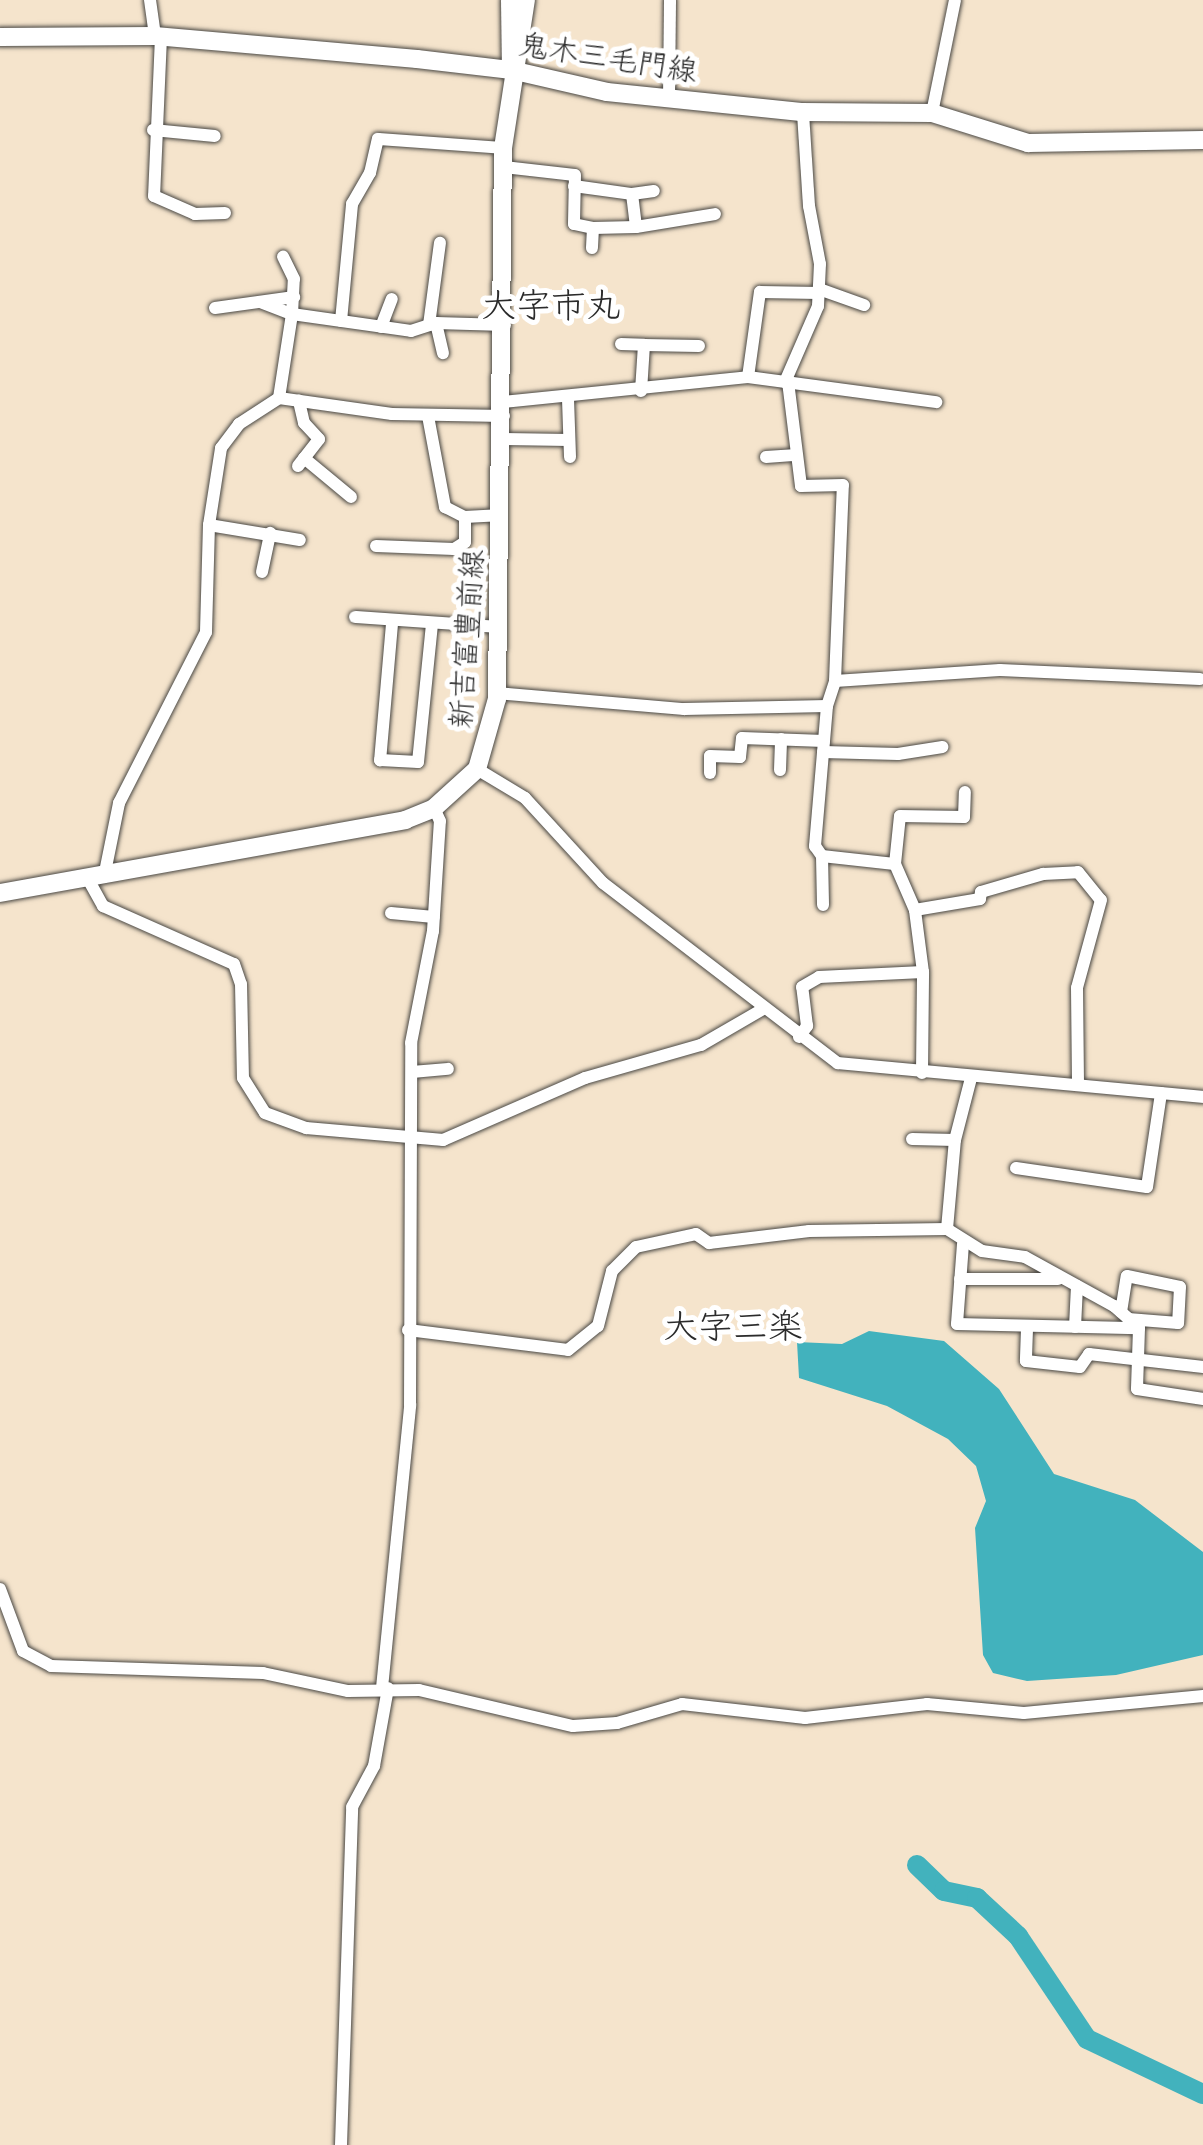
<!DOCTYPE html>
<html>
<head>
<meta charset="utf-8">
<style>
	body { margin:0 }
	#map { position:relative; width:1203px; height:2145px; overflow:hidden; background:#f5e4cc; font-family:Itim,"Klee One",sans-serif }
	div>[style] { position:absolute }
	.water>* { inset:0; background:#42b2bd }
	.river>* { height:20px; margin:-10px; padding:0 10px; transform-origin:10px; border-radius:10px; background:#42b2bd }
	.roads { filter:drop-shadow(0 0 2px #494743) drop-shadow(0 0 2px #494743) }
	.street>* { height:12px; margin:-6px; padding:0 6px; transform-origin:6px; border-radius:6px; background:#fff }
	.secondary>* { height:18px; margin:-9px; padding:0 9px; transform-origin:9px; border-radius:9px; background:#fff }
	span { translate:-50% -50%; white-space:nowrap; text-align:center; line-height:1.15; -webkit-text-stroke:10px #fff; paint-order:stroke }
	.street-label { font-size:30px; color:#2b2b2b }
	.quarter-label { font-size:35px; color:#2b2b2b }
</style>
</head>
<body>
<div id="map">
	<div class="water">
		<i style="clip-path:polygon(869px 1331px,944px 1341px,999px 1389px,1054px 1474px,1135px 1500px,1203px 1552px,1203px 1655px,1116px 1675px,1027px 1681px,993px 1673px,983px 1655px,975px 1528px,986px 1501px,976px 1466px,948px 1439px,887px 1406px,799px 1378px,797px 1342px,842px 1344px)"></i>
	</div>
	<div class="river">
		<i style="left:917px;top:1865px;width:37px;rotate:44deg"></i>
		<i style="left:944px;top:1891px;width:34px;rotate:12deg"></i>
		<i style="left:977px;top:1898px;width:56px;rotate:42.8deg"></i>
		<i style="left:1018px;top:1936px;width:124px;rotate:56.2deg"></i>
		<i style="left:1087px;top:2039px;width:128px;rotate:25.4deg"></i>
	</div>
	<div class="roads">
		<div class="street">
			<i style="left:150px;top:0;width:36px;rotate:82deg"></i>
			<i style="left:161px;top:37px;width:159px;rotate:92.5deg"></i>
			<i style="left:154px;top:196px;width:45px;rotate:23.7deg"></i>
			<i style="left:195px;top:214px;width:30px;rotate:-2deg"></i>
			<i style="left:669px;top:97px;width:97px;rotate:-89.4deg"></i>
			<i style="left:932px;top:113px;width:115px;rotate:-78.5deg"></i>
			<i style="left:153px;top:130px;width:62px;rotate:5.5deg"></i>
			<i style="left:504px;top:167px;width:71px;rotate:6.4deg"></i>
			<i style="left:575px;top:175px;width:49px;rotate:91.2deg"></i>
			<i style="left:574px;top:224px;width:19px;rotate:12deg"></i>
			<i style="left:593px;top:228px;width:20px;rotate:93deg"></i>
			<i style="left:574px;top:186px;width:59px;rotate:7.9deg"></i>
			<i style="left:632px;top:194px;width:33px;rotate:83deg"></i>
			<i style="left:636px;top:227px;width:80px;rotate:-9.3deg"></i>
			<i style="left:632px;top:194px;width:22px;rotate:-8deg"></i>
			<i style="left:593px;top:228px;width:43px;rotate:-1.3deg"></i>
			<i style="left:819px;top:289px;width:48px;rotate:19.6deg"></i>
			<i style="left:260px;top:302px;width:34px;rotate:21deg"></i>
			<i style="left:292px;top:314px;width:35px;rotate:-87deg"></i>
			<i style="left:294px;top:279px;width:25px;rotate:-116deg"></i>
			<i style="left:215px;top:308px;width:80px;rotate:-7.9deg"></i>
			<i style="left:341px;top:321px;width:118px;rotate:-84.6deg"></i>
			<i style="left:352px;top:204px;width:36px;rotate:-60deg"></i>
			<i style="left:370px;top:173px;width:35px;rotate:-77deg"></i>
			<i style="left:378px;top:139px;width:125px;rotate:4.1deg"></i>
			<i style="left:436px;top:323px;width:31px;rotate:77deg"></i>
			<i style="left:429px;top:325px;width:83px;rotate:-82.4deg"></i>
			<i style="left:381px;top:327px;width:30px;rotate:-69deg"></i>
			<i style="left:621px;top:344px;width:23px;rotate:2deg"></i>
			<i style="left:748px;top:377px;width:86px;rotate:-82deg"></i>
			<i style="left:760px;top:292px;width:59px;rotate:1deg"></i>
			<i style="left:785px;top:382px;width:83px;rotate:-66.5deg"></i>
			<i style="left:818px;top:306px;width:42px;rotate:-87.3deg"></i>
			<i style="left:820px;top:264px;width:59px;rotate:-100.7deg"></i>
			<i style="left:809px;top:206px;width:93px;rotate:-93.7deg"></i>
			<i style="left:641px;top:391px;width:46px;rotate:-86.3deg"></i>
			<i style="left:644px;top:345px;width:55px;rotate:1deg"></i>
			<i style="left:279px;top:398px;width:114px;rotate:8.1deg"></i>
			<i style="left:392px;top:414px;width:112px;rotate:1deg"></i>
			<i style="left:568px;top:399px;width:58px;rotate:88deg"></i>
			<i style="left:503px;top:402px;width:246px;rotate:-5.8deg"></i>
			<i style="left:748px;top:377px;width:190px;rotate:7.6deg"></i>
			<i style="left:428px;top:416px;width:93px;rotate:79.4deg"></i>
			<i style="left:445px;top:507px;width:22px;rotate:27deg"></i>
			<i style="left:504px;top:439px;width:65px;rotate:0.9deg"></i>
			<i style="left:766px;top:457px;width:27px;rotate:-4deg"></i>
			<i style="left:304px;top:458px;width:61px;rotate:39.7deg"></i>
			<i style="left:298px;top:466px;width:34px;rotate:-52deg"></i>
			<i style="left:319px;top:439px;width:22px;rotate:-133deg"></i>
			<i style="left:304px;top:423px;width:23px;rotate:-103deg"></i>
			<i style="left:209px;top:525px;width:92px;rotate:9.4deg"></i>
			<i style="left:376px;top:546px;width:78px;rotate:2.2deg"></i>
			<i style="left:454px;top:549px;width:13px;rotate:-32deg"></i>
			<i style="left:465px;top:542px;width:25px;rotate:-90deg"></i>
			<i style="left:465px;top:517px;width:37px;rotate:-3deg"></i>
			<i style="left:262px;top:572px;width:40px;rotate:-78deg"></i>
			<i style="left:355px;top:617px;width:142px;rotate:4deg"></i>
			<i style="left:392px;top:624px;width:137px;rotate:95deg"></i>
			<i style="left:380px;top:760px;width:38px;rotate:3deg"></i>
			<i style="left:418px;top:762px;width:138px;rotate:-84.2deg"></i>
			<i style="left:835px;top:681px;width:165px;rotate:-3.8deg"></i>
			<i style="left:1000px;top:670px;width:200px;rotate:2.6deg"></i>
			<i style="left:496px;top:693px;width:189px;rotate:4.9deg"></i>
			<i style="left:684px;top:709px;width:143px;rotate:-1.2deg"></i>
			<i style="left:827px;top:706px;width:26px;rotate:-72deg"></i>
			<i style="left:835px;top:681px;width:196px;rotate:-87.7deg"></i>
			<i style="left:843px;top:485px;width:42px;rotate:178.6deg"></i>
			<i style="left:801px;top:486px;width:105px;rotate:-97.1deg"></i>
			<i style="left:827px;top:706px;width:141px;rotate:94.9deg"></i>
			<i style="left:815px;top:846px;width:12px;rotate:55deg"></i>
			<i style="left:822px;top:856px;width:73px;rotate:6.3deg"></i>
			<i style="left:823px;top:752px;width:75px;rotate:1.5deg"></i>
			<i style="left:898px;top:754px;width:45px;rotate:-9deg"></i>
			<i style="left:477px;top:769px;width:56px;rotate:31.1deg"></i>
			<i style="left:525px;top:798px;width:115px;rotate:47.5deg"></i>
			<i style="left:603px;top:883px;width:296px;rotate:37.5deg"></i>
			<i style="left:838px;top:1063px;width:367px;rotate:5.3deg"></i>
			<i style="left:780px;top:770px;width:31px;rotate:-88deg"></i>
			<i style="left:710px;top:773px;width:17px;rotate:-90deg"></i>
			<i style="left:710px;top:756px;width:30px;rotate:2deg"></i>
			<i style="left:740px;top:757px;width:19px;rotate:-84deg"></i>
			<i style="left:742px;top:738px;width:82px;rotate:2.1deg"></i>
			<i style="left:822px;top:856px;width:49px;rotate:88.8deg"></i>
			<i style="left:104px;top:877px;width:76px;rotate:-78.5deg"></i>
			<i style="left:119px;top:803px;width:192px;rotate:-63deg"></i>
			<i style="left:206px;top:632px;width:107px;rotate:-88.4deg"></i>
			<i style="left:209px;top:525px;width:78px;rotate:-81.1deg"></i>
			<i style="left:221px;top:448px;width:30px;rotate:-53deg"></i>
			<i style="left:239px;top:424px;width:48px;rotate:-33deg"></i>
			<i style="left:279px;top:398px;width:85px;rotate:-81.2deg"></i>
			<i style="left:292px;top:314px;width:120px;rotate:8.1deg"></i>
			<i style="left:411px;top:331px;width:26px;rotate:-18deg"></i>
			<i style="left:436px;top:323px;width:69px;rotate:1.7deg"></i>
			<i style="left:88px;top:879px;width:31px;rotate:61deg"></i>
			<i style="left:103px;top:906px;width:143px;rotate:23.9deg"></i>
			<i style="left:234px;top:964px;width:21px;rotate:71deg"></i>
			<i style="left:241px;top:984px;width:94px;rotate:88.8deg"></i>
			<i style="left:243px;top:1078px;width:41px;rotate:57.8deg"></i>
			<i style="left:265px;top:1113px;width:44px;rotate:20.1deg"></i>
			<i style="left:306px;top:1128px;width:138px;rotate:5deg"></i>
			<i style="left:443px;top:1140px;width:155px;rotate:-23.6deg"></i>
			<i style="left:585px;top:1078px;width:121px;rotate:-15.9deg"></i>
			<i style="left:701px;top:1045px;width:72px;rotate:-30.1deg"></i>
			<i style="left:915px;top:910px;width:66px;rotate:-9.6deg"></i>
			<i style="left:980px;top:899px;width:7px;rotate:-82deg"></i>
			<i style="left:981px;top:892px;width:65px;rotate:-16.2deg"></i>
			<i style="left:1043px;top:874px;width:35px;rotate:-3deg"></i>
			<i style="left:1078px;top:872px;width:36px;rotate:51deg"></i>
			<i style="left:1101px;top:900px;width:91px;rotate:105.3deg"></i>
			<i style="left:1077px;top:988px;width:97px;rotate:89.4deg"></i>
			<i style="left:391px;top:913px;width:43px;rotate:5.3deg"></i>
			<i style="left:799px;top:1037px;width:14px;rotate:-54deg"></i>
			<i style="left:807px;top:1026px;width:39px;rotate:-97deg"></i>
			<i style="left:802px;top:987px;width:20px;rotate:-30deg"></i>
			<i style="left:819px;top:977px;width:104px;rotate:-2.8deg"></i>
			<i style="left:412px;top:1072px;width:36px;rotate:-5deg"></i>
			<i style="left:922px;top:1073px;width:101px;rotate:-89.4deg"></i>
			<i style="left:923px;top:972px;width:63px;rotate:-97.4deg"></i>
			<i style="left:915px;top:910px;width:50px;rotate:-113.5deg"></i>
			<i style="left:895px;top:864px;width:48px;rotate:-84.1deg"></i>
			<i style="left:900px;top:816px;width:64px;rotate:0.9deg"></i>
			<i style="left:964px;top:817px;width:25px;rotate:-88deg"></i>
			<i style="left:912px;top:1139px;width:43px;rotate:1.3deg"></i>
			<i style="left:1016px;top:1168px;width:132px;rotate:8.3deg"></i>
			<i style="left:1147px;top:1187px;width:95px;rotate:-81.5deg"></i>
			<i style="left:947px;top:1229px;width:89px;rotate:-84.9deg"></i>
			<i style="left:955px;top:1140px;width:64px;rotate:-75.5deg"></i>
			<i style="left:963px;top:1244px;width:80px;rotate:94.3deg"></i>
			<i style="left:957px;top:1324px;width:182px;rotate:1.3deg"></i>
			<i style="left:960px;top:1279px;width:98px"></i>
			<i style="left:1121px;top:1312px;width:36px;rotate:-81deg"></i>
			<i style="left:1127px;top:1276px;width:54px;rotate:11.7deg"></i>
			<i style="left:1180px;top:1287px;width:36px;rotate:93deg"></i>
			<i style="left:1178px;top:1323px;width:50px;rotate:-175.4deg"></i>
			<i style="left:1075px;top:1327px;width:41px;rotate:-87.2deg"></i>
			<i style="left:1027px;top:1329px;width:32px;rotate:92deg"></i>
			<i style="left:1026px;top:1361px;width:54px;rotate:6.3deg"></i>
			<i style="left:1080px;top:1367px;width:16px;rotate:-55deg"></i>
			<i style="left:1089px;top:1354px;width:115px;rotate:6.5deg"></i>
			<i style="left:408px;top:1330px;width:161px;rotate:7.1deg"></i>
			<i style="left:568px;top:1350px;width:38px;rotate:-39deg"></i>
			<i style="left:598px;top:1326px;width:57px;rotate:-75.7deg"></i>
			<i style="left:612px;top:1271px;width:34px;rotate:-45deg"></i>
			<i style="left:636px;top:1247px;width:61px;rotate:-12.2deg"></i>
			<i style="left:696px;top:1234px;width:16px;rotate:35deg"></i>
			<i style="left:709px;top:1243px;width:101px;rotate:-6.8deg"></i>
			<i style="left:809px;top:1231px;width:138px;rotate:-0.8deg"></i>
			<i style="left:947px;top:1229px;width:41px;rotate:32.2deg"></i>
			<i style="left:982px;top:1251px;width:43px;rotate:7.9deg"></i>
			<i style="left:1025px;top:1257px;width:102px;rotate:28.8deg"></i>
			<i style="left:1114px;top:1306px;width:33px;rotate:41deg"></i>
			<i style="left:1139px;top:1328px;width:61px;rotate:91.9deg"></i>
			<i style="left:1137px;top:1389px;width:67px;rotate:8.6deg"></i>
			<i style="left:0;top:1589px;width:66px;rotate:69.6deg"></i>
			<i style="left:23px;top:1651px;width:32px;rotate:28deg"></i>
			<i style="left:51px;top:1666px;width:212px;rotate:1.9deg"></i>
			<i style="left:263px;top:1673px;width:87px;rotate:12deg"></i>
			<i style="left:348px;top:1691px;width:71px;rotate:-0.8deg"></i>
			<i style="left:419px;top:1690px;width:158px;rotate:13.2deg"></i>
			<i style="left:573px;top:1726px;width:44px;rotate:-3.9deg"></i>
			<i style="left:617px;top:1723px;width:68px;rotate:-16.3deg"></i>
			<i style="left:682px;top:1704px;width:124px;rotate:6.5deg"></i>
			<i style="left:805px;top:1718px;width:123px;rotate:-6.5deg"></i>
			<i style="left:927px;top:1704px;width:97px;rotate:5.3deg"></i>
			<i style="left:1024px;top:1713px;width:180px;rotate:-5.4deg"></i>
			<i style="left:382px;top:1688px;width:284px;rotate:-84.3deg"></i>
			<i style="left:410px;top:1405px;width:362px;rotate:-89.8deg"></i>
			<i style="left:411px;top:1043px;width:114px;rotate:-78.9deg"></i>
			<i style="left:433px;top:931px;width:110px;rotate:-86.4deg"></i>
			<i style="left:440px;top:821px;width:14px;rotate:-115deg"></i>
			<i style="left:341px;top:2145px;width:338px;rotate:-88.1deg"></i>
			<i style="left:352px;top:1807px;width:47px;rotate:-61.8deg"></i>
			<i style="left:374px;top:1766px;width:79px;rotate:-79.8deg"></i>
		</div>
		<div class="secondary">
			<i style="left:510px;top:0;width:70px;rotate:89.2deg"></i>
			<i style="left:0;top:37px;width:155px;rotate:-0.4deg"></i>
			<i style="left:155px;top:36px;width:263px;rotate:5deg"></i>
			<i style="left:417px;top:59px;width:95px;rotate:6.7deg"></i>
			<i style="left:511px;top:70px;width:98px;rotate:12.9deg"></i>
			<i style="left:607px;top:92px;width:195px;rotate:5.9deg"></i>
			<i style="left:801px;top:112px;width:131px;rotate:0.4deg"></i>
			<i style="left:932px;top:113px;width:101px;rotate:17.4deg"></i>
			<i style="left:1028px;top:143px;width:175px;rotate:-1deg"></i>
			<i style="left:0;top:893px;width:412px;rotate:-10.2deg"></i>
			<i style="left:405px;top:820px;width:31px;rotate:-22deg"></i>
			<i style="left:434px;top:808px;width:58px;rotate:-42.2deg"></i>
			<i style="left:477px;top:769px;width:73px;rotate:-74.1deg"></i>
			<i style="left:497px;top:699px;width:551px;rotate:-89.38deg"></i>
			<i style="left:503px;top:148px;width:150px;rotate:-81.2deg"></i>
		</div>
	</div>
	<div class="street-label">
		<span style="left:608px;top:58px;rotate:9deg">鬼木三毛門線</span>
		<span style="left:467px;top:639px;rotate:-86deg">新吉富豊前線</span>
	</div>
	<div class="quarter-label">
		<span style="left:551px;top:305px">大字市丸</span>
		<span style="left:733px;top:1326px">大字三楽</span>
	</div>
</div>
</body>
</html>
